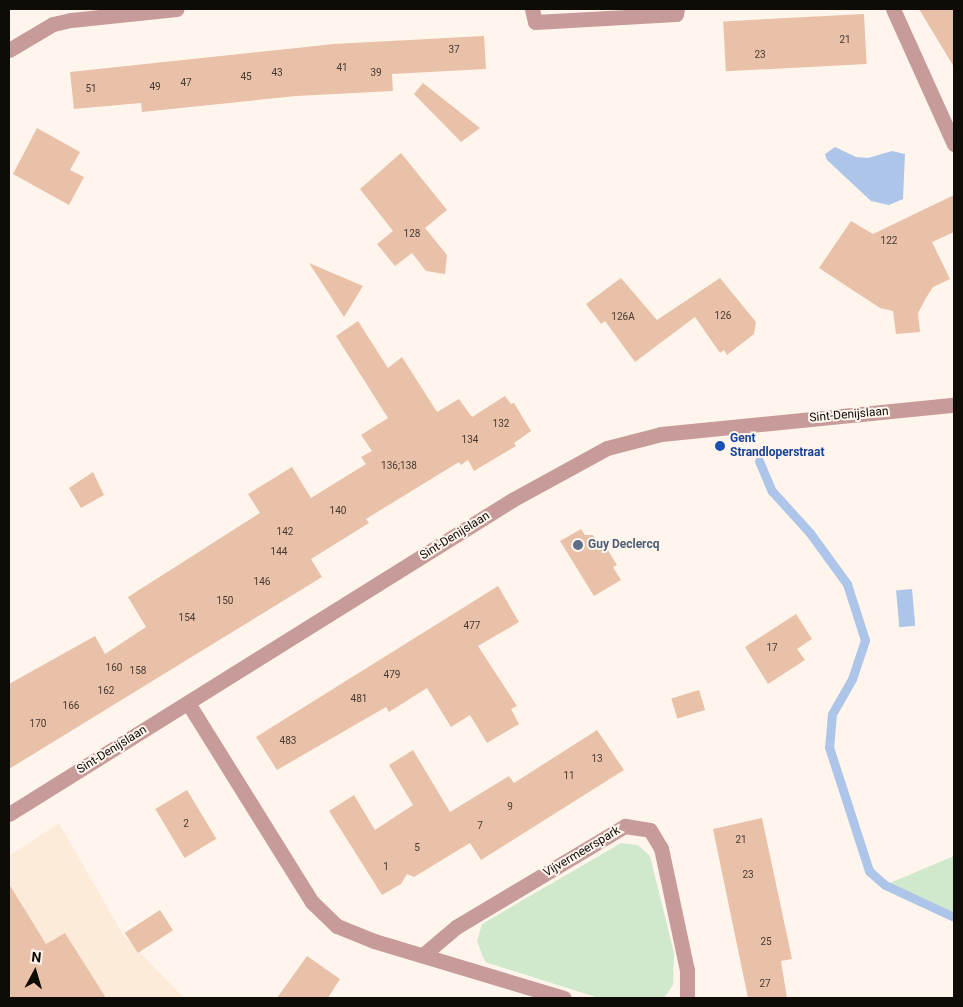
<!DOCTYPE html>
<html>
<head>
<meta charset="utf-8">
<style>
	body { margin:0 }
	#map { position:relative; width:963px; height:1007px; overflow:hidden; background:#fff5ec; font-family:Roboto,sans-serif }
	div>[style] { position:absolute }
	.built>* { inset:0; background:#fdebda }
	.green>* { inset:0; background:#d0e8cb }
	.water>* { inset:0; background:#adc5e9; transform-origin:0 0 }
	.stream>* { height:9px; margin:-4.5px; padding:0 4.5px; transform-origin:4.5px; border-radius:4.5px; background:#adc5e9 }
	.building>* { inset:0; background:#e9c1a8; transform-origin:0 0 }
	.minor>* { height:15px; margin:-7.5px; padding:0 7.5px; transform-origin:7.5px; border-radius:7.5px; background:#c79b99 }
	.dots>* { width:14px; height:14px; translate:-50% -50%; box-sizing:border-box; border:2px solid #fff5ec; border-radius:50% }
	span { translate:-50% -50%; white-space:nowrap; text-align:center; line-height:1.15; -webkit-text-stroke:4px #fff5ec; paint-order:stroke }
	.number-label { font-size:10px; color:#463930 }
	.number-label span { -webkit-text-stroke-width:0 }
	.street-label { font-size:12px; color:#0f0c08 }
	.transit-label { font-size:12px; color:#164399; font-weight:700 }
	.left { translate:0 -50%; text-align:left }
	.service-label { font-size:12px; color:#4e5e75; font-weight:700 }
	.frame { position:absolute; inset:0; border:10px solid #0f0c08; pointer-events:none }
	.north { position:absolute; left:10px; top:947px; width:50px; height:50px; -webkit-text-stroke:4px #fff5ec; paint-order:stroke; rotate:6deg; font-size:14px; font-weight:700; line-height:20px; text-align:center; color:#0f0c08 }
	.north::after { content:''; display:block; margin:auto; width:18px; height:22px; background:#0f0c08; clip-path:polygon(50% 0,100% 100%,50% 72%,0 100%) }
</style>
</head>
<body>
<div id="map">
	<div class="built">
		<i style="clip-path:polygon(59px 823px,124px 936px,184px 998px,9px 998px,9px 856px)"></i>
	</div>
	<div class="green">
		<i style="clip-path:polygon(621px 843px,638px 845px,650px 856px,674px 953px,673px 985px,664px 998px,599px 998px,485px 962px,477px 941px,482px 924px)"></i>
		<i style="clip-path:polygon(954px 856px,954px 917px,885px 885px)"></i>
	</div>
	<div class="water">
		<i style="clip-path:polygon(835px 147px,856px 157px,868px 158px,892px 151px,905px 154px,903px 199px,889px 205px,871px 201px,827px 160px,825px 154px)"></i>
		<i style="left:912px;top:589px;width:37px;height:16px;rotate:85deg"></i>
	</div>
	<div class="stream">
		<i style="left:759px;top:461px;width:33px;rotate:67deg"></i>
		<i style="left:772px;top:491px;width:57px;rotate:47.9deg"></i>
		<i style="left:810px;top:533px;width:63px;rotate:54deg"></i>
		<i style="left:847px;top:584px;width:59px;rotate:72.2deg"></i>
		<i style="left:865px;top:640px;width:41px;rotate:108.4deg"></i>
		<i style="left:852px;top:679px;width:40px;rotate:119.7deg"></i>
		<i style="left:832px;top:714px;width:33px;rotate:95deg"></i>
		<i style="left:829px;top:747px;width:130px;rotate:72.1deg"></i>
		<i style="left:869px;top:871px;width:21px;rotate:41deg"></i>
		<i style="left:885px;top:885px;width:76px;rotate:24.9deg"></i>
	</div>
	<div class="building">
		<i style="clip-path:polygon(919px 9px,954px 9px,954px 67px)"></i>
		<i style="left:864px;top:14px;width:50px;height:141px;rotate:87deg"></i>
		<i style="clip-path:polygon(484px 36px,486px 69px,392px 74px,393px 91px,296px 96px,142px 112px,141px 103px,74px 109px,70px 72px,334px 44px)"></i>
		<i style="clip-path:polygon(423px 83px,480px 128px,461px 142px,414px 94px)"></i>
		<i style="clip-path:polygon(37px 128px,80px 152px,70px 170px,84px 177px,69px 205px,13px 174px)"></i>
		<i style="clip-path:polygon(401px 153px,447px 210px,425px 228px,447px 255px,445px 274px,426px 271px,412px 253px,395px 266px,377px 244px,393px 231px,360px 189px)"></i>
		<i style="clip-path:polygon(954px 195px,954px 232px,932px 242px,950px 279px,933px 287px,926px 298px,918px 313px,920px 332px,896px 334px,893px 311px,880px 308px,819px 268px,851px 221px,873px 234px)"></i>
		<i style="clip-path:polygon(309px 263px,363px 286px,344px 317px)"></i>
		<i style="clip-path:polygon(621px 278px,657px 320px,720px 278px,756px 322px,754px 334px,727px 355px,724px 350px,720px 353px,695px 317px,635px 362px,605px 321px,601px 324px,586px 304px)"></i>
		<i style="clip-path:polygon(358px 321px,388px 368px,402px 357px,437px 412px,459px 399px,472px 417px,505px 396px,511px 404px,514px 403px,531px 431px,514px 443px,516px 446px,474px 471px,468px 460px,461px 465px,459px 462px,366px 519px,369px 523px,311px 559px,322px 577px,9px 769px,9px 684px,95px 636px,105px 654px,146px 627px,128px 597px,260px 513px,248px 494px,292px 467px,311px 498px,366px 464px,361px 457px,372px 451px,361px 435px,388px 418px,336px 336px)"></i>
		<i style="clip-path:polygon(93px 472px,104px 495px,81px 508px,69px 488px)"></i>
		<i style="clip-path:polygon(581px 529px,585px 535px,593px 535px,601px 547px,604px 544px,617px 565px,613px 567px,621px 580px,594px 596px,560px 541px)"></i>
		<i style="clip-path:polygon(498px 586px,519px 622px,478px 646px,517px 706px,511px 709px,519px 724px,487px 743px,470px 715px,451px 727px,427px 688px,389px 712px,386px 707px,277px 770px,256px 737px)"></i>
		<i style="clip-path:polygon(796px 614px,812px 639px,797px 649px,805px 660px,768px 684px,745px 647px)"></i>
		<i style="left:699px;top:690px;width:21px;height:29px;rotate:73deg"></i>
		<i style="clip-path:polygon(597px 730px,624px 770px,481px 860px,470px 843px,414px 877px,407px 874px,401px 884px,382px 895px,329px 811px,354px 795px,375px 830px,413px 805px,389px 765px,413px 750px,450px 812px,509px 776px,514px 783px)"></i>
		<i style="left:187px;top:790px;width:57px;height:37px;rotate:59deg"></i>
		<i style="clip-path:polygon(762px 818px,792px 959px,781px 961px,787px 998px,748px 998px,713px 829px)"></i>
		<i style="clip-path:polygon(9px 884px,46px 944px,65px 933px,106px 998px,9px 998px)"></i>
		<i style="left:160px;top:910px;width:24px;height:42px;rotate:57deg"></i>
		<i style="clip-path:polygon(307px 956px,340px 979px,328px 998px,277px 998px)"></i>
	</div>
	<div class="minor">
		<i style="left:532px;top:9px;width:13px;rotate:77deg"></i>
		<i style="left:535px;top:22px;width:141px;rotate:-3.2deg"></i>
		<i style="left:676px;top:14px;width:5px;rotate:-79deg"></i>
		<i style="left:893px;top:9px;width:148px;rotate:65.7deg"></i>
		<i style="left:9px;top:50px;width:51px;rotate:-30.6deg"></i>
		<i style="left:53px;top:24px;width:18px;rotate:-13deg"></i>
		<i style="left:71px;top:20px;width:106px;rotate:-6deg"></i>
		<i style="left:188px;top:703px;width:234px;rotate:58.1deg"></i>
		<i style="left:312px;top:902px;width:35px;rotate:44deg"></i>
		<i style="left:337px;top:926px;width:40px;rotate:22deg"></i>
		<i style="left:374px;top:941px;width:198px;rotate:16.7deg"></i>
		<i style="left:9px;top:814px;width:593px;rotate:-31.97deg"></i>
		<i style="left:512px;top:500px;width:108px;rotate:-28.7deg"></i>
		<i style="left:607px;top:448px;width:56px;rotate:-14.5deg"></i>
		<i style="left:661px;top:434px;width:294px;rotate:-5.7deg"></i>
		<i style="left:423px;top:955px;width:43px;rotate:-40.3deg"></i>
		<i style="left:456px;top:927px;width:197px;rotate:-30.9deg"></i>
		<i style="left:625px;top:826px;width:25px;rotate:9deg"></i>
		<i style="left:650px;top:830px;width:21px;rotate:59deg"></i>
		<i style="left:661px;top:848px;width:125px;rotate:78deg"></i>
		<i style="left:687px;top:970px;width:28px;rotate:90deg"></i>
	</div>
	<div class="dots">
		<i style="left:720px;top:446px;background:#1a4fb4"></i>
		<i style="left:578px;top:545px;background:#5c6f8a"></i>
	</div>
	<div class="number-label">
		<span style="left:845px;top:40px">21</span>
		<span style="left:454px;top:50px">37</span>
		<span style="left:760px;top:55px">23</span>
		<span style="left:342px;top:68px">41</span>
		<span style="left:277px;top:73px">43</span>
		<span style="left:376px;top:73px">39</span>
		<span style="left:246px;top:77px">45</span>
		<span style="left:186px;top:83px">47</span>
		<span style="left:155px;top:87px">49</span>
		<span style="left:91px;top:89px">51</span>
		<span style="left:412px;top:234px">128</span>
		<span style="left:889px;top:241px">122</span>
		<span style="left:723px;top:316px">126</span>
		<span style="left:623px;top:317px">126A</span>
		<span style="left:501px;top:424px">132</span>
		<span style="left:470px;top:440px">134</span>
		<span style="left:399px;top:466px">136;138</span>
		<span style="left:338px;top:511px">140</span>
		<span style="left:285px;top:532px">142</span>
		<span style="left:279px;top:552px">144</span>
		<span style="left:262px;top:582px">146</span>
		<span style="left:225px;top:601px">150</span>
		<span style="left:187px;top:618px">154</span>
		<span style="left:472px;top:626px">477</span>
		<span style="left:772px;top:648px">17</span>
		<span style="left:114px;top:668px">160</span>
		<span style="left:138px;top:671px">158</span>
		<span style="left:392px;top:675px">479</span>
		<span style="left:106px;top:691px">162</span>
		<span style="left:359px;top:699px">481</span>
		<span style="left:71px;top:706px">166</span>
		<span style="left:38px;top:724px">170</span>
		<span style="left:288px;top:741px">483</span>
		<span style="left:597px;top:759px">13</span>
		<span style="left:569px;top:776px">11</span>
		<span style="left:510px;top:807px">9</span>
		<span style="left:186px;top:824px">2</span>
		<span style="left:480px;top:826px">7</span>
		<span style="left:741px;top:840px">21</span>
		<span style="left:417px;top:848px">5</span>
		<span style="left:386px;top:867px">1</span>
		<span style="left:748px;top:875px">23</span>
		<span style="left:766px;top:942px">25</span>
		<span style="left:765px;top:984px">27</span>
	</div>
	<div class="street-label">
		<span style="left:849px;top:415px;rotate:-5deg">Sint-Denijslaan</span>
		<span style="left:455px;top:536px;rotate:-32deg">Sint-Denijslaan</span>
		<span style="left:112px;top:750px;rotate:-32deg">Sint-Denijslaan</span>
		<span style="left:582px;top:852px;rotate:-31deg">Vijvermeerspark</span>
	</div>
	<div class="transit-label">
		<span class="left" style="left:730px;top:446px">Gent<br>Strandloperstraat</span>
	</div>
	<div class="service-label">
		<span class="left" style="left:588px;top:545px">Guy Declercq</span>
	</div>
	<div class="frame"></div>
	<div class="north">N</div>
</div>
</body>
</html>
